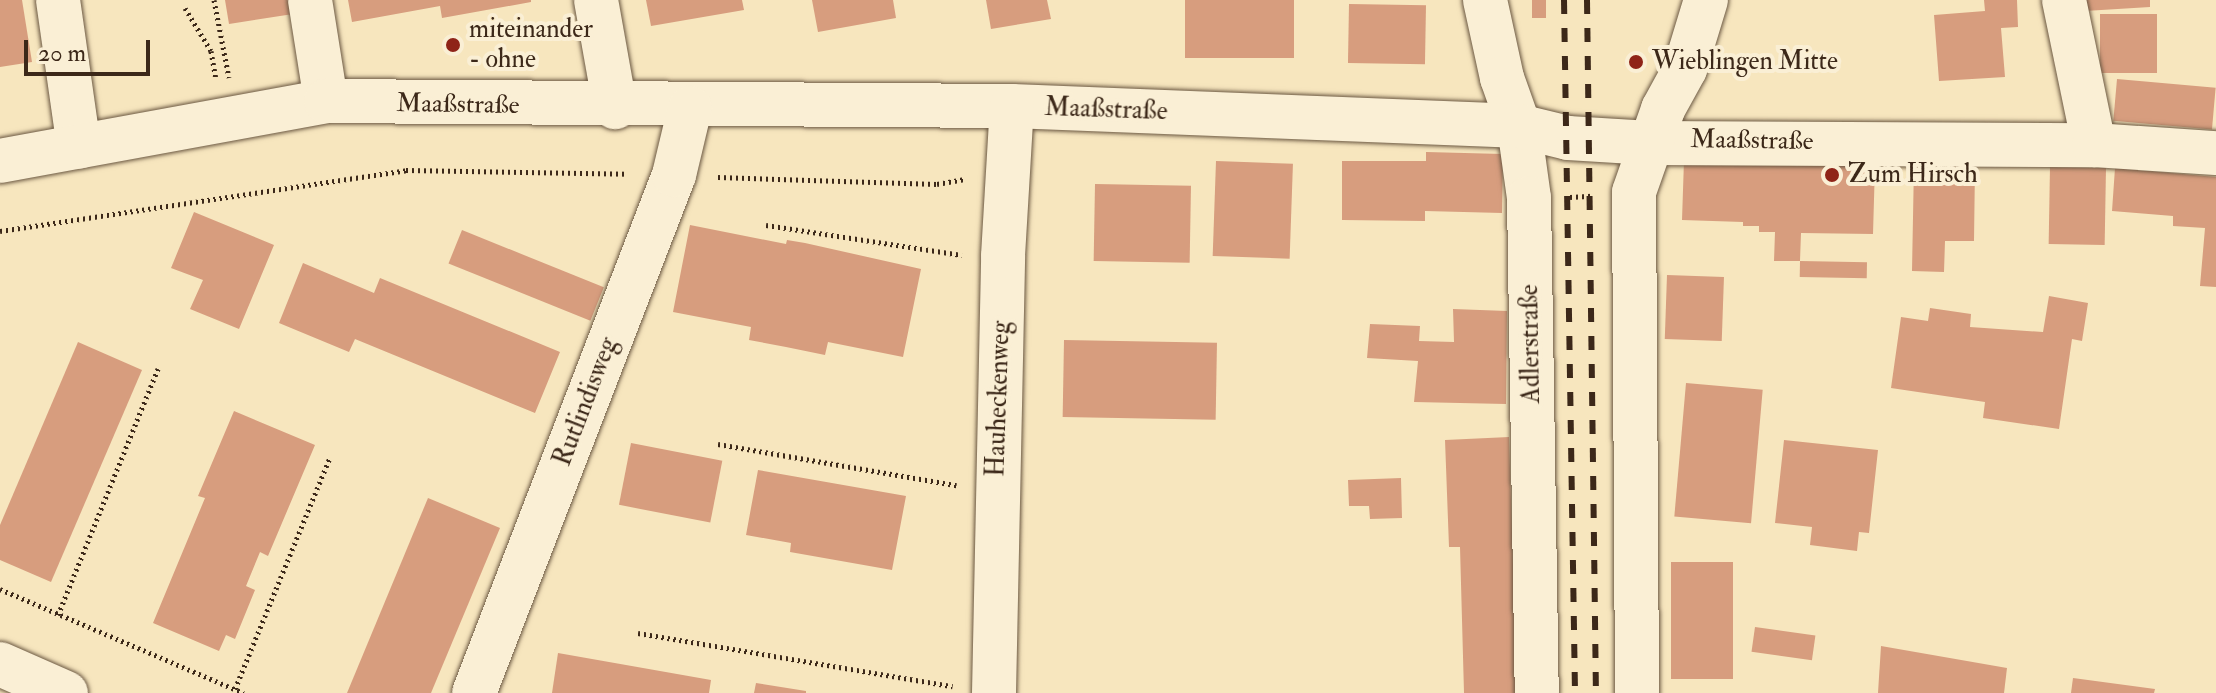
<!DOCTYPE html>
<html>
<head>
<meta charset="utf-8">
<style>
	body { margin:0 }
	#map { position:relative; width:2216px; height:693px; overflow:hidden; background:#f7e6be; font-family:"IM FELL Double Pica",serif }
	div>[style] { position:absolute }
	.building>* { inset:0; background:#d79d7e; transform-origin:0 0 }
	.path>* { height:5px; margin-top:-2.5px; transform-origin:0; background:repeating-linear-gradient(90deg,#3c2819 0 2px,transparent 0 6px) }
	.roads { filter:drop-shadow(0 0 2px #6b5842) drop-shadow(0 0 2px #6b5842) }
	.minor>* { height:44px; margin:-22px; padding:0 22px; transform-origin:22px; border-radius:22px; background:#faefd5 }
	.rail>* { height:6px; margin-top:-3px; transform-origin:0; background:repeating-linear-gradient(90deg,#3c2819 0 14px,transparent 0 28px) }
	.dots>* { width:22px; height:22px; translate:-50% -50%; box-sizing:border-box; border:4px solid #faefd5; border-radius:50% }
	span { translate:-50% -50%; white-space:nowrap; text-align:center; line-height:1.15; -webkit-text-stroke:8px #faefd5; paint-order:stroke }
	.poi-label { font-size:26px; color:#3c2819 }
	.left { translate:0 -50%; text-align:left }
	.street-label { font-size:26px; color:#3c2819 }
	.scale { position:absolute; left:24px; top:40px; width:126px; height:36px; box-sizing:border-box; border:4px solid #3c2819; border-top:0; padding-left:10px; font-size:24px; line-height:28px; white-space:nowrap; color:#3c2819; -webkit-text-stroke:6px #faefd5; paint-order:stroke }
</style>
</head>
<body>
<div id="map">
	<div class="building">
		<i style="clip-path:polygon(0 0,22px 0,32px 62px,0 67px)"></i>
		<i style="clip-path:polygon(225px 0,304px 0,306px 12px,229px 24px)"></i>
		<i style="clip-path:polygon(348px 0,531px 0,531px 2px,442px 18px,440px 6px,352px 22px)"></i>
		<i style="clip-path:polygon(646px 0,742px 0,744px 10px,651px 26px)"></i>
		<i style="clip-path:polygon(812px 0,893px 0,896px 18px,818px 32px)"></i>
		<i style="clip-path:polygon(986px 0,1047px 0,1051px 19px,991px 29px)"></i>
		<i style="left:1185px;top:0;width:109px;height:58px"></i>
		<i style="left:1532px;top:0;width:14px;height:18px"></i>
		<i style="clip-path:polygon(1984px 0,2017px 0,2018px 27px,2001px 28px,2005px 77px,1939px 81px,1934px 15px,1985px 11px)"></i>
		<i style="clip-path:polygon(2084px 0,2150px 0,2150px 7px,2085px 11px)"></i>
		<i style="left:1349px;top:4px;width:77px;height:59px;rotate:1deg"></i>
		<i style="left:2100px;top:14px;width:57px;height:59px"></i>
		<i style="left:2117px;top:79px;width:99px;height:42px;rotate:5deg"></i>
		<i style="clip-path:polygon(1426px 152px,1503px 154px,1502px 213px,1425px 211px,1425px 221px,1342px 220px,1342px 161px,1426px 161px)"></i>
		<i style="clip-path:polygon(1684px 160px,1875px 165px,1873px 234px,1801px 233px,1800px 261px,1774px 261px,1775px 232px,1759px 232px,1759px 226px,1743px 226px,1743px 222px,1682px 220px)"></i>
		<i style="left:1216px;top:161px;width:77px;height:95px;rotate:2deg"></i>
		<i style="clip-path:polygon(1914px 164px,1975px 166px,1974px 241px,1945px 241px,1944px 272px,1912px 271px)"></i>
		<i style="left:2050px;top:167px;width:56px;height:77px;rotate:1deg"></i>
		<i style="clip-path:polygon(2115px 168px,2216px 177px,2216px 287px,2200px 286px,2205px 228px,2173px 226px,2173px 216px,2112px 211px)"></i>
		<i style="left:1095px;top:184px;width:96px;height:77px;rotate:1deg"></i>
		<i style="clip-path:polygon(194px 212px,274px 245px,239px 329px,190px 309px,203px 280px,171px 268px)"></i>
		<i style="clip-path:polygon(690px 225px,786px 244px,787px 240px,805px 243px,921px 269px,903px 357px,828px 342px,825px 355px,786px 347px,749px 340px,751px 327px,673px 312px)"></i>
		<i style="left:462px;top:230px;width:153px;height:36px;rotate:22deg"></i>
		<i style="left:1800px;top:261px;width:67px;height:16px;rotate:1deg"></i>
		<i style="clip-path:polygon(303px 263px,374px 293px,380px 278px,560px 352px,535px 413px,355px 339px,349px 352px,279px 323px)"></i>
		<i style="left:1667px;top:275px;width:57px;height:64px;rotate:2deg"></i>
		<i style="clip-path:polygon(2049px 296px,2088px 303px,2082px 341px,2072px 339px,2059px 429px,1983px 418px,1985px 402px,1891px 388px,1901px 317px,1928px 321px,1930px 308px,1971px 314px,1970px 327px,2043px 332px)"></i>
		<i style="clip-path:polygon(1453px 309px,1507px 311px,1506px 404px,1414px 402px,1418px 361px,1367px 358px,1370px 324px,1420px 326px,1419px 341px,1454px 342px)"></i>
		<i style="left:1064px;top:340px;width:153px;height:77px;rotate:1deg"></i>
		<i style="clip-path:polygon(78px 342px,142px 370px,51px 582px,0 560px,0 525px)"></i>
		<i style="left:1686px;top:383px;width:77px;height:134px;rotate:5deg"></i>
		<i style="clip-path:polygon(234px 411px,315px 445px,268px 556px,260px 552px,246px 586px,255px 590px,235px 639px,226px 635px,219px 651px,153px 623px,205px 498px,198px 496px)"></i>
		<i style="clip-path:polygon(1509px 437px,1517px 693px,1464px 693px,1460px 547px,1449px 547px,1445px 440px)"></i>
		<i style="clip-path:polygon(1784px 440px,1878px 450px,1869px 533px,1859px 532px,1857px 551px,1810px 545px,1812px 527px,1775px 523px)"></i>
		<i style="left:631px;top:443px;width:93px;height:63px;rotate:11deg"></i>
		<i style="clip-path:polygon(758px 470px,906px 496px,892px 570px,790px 552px,791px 543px,746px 535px)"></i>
		<i style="clip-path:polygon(1401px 478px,1402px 518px,1370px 519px,1369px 506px,1349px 506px,1348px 480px)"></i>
		<i style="clip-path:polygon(428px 498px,500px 528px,431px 693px,347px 693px)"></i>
		<i style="left:1671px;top:562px;width:62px;height:117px"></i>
		<i style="left:1755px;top:627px;width:61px;height:25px;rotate:8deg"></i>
		<i style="clip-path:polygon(1881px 646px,2007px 668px,2004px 693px,1878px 693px)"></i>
		<i style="clip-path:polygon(558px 653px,711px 680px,709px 693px,552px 693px)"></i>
		<i style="clip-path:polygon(2073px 678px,2155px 689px,2154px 693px,2071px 693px)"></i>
		<i style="clip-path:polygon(756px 683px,806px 691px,806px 693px,754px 693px)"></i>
	</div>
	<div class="path">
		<i style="left:214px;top:0;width:79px;rotate:79.1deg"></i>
		<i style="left:185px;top:8px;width:50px;rotate:58.8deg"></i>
		<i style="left:211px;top:51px;width:28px;rotate:80deg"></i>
		<i style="left:718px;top:177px;width:219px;rotate:1.8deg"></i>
		<i style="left:937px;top:184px;width:27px;rotate:-10deg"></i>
		<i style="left:1570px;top:197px;width:22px;rotate:-3deg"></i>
		<i style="left:766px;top:225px;width:198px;rotate:8.7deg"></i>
		<i style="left:0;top:231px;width:411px;rotate:-8.5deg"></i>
		<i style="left:406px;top:170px;width:222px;rotate:1deg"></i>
		<i style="left:718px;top:444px;width:242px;rotate:9.8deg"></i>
		<i style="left:0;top:589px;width:265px;rotate:23.1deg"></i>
		<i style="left:58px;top:615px;width:266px;rotate:-67.9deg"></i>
		<i style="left:638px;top:633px;width:319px;rotate:9.6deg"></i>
		<i style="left:235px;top:689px;width:251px;rotate:-67.7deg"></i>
	</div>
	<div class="roads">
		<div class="minor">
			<i style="left:58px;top:0;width:148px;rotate:81.9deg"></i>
			<i style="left:310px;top:0;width:102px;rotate:81deg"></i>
			<i style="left:596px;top:0;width:109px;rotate:79.9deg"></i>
			<i style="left:1485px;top:0;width:80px;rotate:77.7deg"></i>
			<i style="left:1502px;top:78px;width:51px;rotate:70.5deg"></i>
			<i style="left:1519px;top:126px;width:73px;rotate:82.1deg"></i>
			<i style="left:1529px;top:198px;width:495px;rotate:89.1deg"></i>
			<i style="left:2064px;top:0;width:148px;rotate:78.3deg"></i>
			<i style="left:0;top:161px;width:331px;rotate:-10.4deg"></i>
			<i style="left:326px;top:101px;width:686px;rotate:0.42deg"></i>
			<i style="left:1012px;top:106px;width:507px;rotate:2.26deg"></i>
			<i style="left:1519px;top:126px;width:50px;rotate:13.8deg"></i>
			<i style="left:1568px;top:138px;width:82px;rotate:3.5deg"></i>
			<i style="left:1650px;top:143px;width:444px;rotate:0.3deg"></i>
			<i style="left:2094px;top:145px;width:122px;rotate:3.8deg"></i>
			<i style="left:0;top:664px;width:72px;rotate:23.7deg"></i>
			<i style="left:474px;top:693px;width:555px;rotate:-68.89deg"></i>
			<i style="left:674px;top:175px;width:69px;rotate:-76.6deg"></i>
			<i style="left:994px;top:693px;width:437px;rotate:-88.8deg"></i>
			<i style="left:1003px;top:256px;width:150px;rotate:-86.6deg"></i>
			<i style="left:1637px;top:693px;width:501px;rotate:-90.34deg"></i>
			<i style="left:1634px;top:192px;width:88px;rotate:-70.7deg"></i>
			<i style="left:1663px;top:109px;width:46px;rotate:-61.2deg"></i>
			<i style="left:1685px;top:69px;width:72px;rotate:-73.1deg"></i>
		</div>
	</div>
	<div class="rail">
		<i style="left:1564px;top:0;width:693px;rotate:89.09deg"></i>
		<i style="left:1587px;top:0;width:693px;rotate:89.26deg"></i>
	</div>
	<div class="dots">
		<i style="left:453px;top:45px;background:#8f2418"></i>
		<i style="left:1636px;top:62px;background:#8f2418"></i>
		<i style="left:1832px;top:175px;background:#8f2418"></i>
	</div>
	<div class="poi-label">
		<span class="left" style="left:469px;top:45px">miteinander<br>- ohne</span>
		<span class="left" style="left:1652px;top:62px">Wieblingen Mitte</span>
		<span class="left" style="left:1848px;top:175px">Zum Hirsch</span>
	</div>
	<div class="street-label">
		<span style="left:458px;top:105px;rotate:1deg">Maaßstraße</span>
		<span style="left:1106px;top:110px;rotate:2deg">Maaßstraße</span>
		<span style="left:1752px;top:141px;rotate:1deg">Maaßstraße</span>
		<span style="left:1531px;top:344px;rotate:-91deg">Adlerstraße</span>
		<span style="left:999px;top:399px;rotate:-88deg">Hauheckenweg</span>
		<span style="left:586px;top:402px;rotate:-69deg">Rutlindisweg</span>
	</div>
	<div class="scale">20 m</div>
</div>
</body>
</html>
